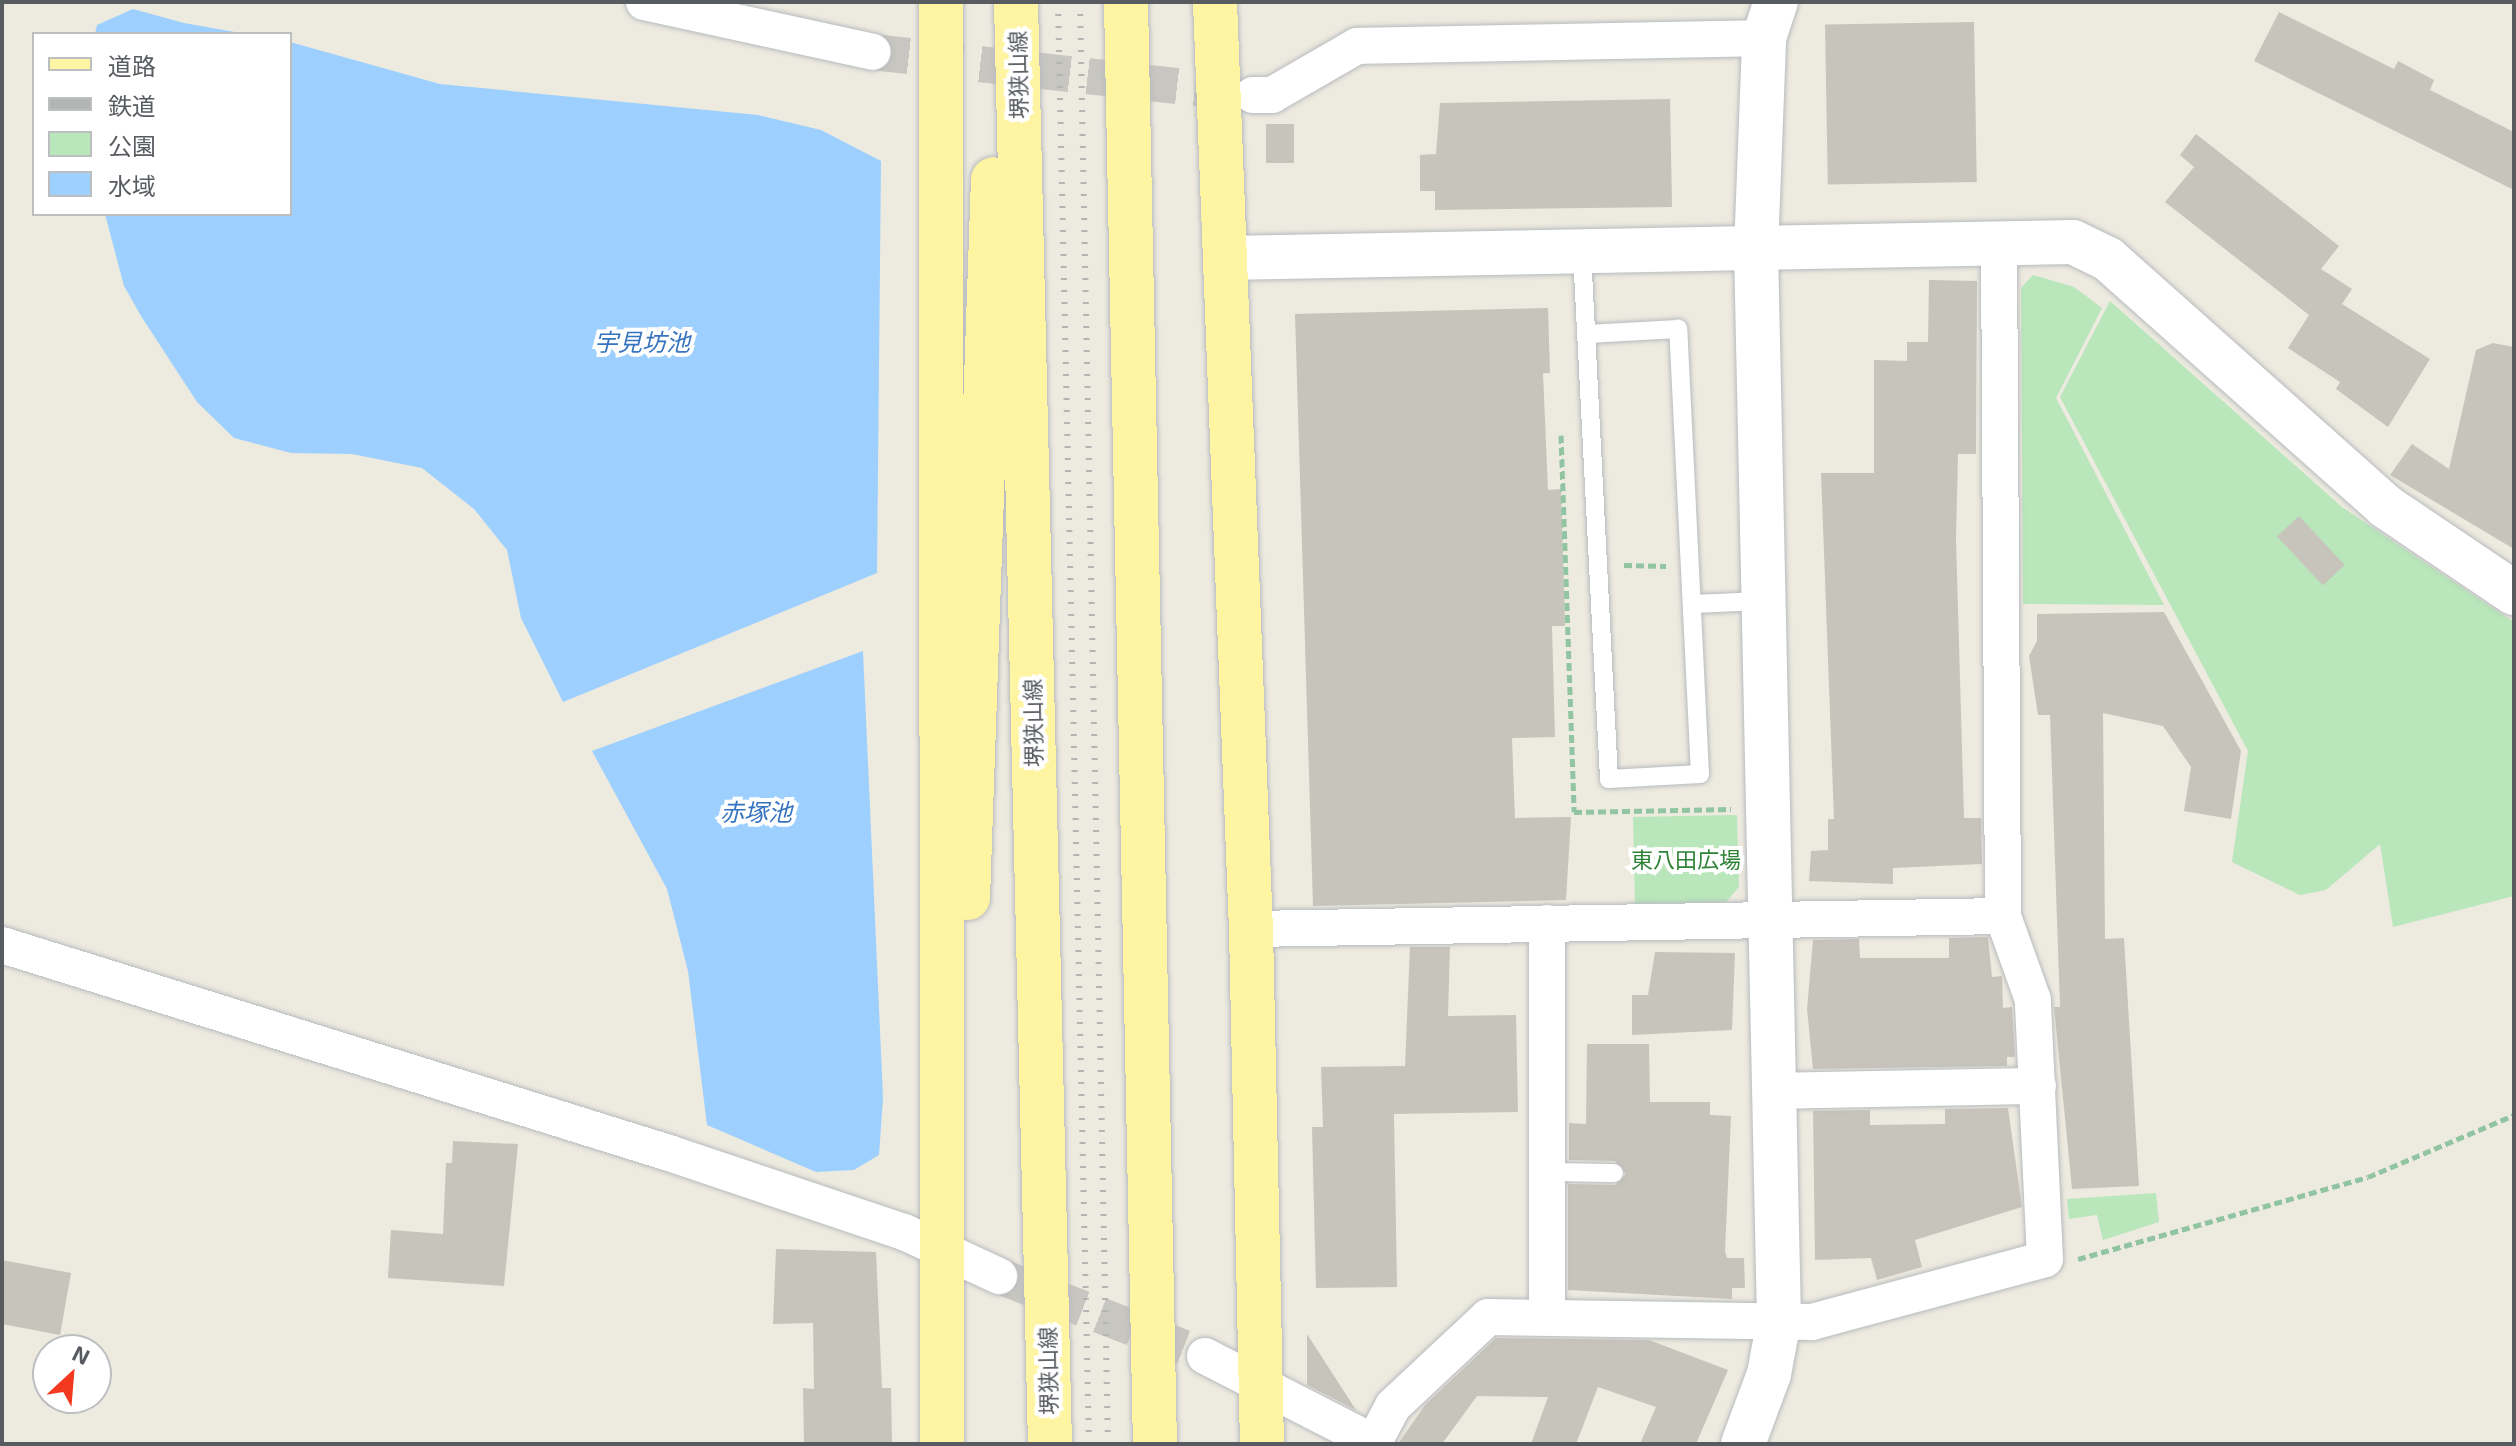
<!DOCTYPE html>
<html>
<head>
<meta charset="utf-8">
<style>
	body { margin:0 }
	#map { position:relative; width:2516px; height:1446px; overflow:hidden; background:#edeadf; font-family:"Exo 2","Noto Sans JP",sans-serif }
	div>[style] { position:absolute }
	.green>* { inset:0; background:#b9e6bb }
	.water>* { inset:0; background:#9dd0ff }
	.building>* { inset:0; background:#c7c4bc; transform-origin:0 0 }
	.street-tunnel>* { height:36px; margin-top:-18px; transform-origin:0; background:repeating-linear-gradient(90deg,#c8c6c0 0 36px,transparent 0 54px) }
	.path>* { height:5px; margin-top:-2.5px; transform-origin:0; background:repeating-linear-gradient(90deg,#91c5a2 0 8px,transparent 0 12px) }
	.roads { filter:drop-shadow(0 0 2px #b7babf) drop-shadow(0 0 2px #b7babf) }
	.lane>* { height:18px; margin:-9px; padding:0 9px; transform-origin:9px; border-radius:9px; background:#fff }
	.street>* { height:36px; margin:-18px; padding:0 18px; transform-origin:18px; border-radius:18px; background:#fff }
	.secondary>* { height:44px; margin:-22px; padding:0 22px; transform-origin:22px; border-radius:22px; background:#fff }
	.primary>* { height:44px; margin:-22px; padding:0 22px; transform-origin:22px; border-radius:22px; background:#fff4a2 }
	.rail>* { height:6px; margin-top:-3px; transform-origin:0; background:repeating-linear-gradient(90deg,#b3b4b4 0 2px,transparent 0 12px) }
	span { translate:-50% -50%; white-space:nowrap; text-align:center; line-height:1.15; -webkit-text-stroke:8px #fff; paint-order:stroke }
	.street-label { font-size:22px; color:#585c61 }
	.park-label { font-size:22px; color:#2e8336 }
	.water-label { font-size:24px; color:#3774bf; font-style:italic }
	.frame { position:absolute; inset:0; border:4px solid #585c61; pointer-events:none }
	.legend { position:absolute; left:32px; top:32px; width:260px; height:184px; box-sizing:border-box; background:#fff; border:2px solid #bcbec0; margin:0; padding:10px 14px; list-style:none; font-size:24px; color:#585c61 }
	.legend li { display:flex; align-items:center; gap:16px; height:40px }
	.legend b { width:40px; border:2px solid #bcbec0 }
	.north { position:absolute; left:32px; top:1334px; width:80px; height:80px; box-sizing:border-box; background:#fff; border:2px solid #bcbec0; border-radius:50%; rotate:26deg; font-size:22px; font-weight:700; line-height:32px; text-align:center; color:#585c61 }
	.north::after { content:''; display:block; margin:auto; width:28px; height:36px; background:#f3391f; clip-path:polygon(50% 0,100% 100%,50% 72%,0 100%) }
</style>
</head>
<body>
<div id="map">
	<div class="green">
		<i style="clip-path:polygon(2033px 275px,2074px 287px,2102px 308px,2056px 398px,2164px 605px,2023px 604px,2021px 288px)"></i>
		<i style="clip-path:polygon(2110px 301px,2342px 507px,2514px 622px,2514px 896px,2393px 927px,2380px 844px,2326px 890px,2300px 895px,2232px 862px,2248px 751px,2060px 397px)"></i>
		<i style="clip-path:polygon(1737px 815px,1739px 887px,1726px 902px,1635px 904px,1633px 817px)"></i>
		<i style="clip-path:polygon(2156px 1193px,2159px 1222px,2103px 1240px,2097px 1215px,2069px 1219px,2067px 1199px)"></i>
	</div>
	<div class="water">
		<i style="clip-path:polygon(133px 9px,184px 23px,246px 34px,95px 34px,97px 25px)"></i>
		<i style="clip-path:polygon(290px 42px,440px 84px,758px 115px,821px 130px,881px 161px,877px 573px,563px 702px,521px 618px,507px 550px,474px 509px,422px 468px,352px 454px,291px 453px,234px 438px,197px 402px,141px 316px,124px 286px,105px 214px,290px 214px)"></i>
		<i style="clip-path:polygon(863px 651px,883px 1098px,879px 1155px,854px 1170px,816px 1172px,707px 1125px,688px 971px,667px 889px,592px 751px)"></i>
	</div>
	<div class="building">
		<i style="clip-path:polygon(2279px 12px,2394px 69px,2398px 61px,2434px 80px,2430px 90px,2514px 132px,2514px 190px,2254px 61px)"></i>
		<i style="left:1974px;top:22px;width:160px;height:149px;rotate:89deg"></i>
		<i style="clip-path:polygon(1670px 99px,1672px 207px,1435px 210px,1435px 191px,1420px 191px,1420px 155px,1436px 154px,1440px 103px)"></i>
		<i style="left:1266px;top:124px;width:28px;height:39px"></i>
		<i style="clip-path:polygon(2196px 134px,2339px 246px,2321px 269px,2352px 289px,2342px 304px,2430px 359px,2388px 427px,2336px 389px,2340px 382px,2288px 348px,2309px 315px,2165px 202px,2194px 167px,2180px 155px)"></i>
		<i style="clip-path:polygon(1929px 280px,1977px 281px,1976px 454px,1958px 454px,1956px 539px,1964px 818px,1981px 818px,1982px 864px,1893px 868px,1893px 884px,1809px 881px,1811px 851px,1828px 850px,1828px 819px,1834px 819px,1821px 473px,1874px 473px,1874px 360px,1907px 361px,1907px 342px,1928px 342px)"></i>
		<i style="clip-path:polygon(1548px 308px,1550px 373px,1543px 373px,1548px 490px,1561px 489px,1565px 626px,1552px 626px,1555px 737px,1512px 738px,1515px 818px,1571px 817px,1566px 900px,1313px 906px,1295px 314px)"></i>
		<i style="clip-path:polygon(2493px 343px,2514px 347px,2514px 549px,2390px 475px,2412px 444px,2449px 469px,2476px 350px)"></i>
		<i style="left:2299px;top:516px;width:67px;height:30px;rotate:47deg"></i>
		<i style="clip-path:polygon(2164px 612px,2241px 751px,2231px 819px,2184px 811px,2191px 767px,2163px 726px,2103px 713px,2105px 939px,2124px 938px,2139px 1186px,2072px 1189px,2054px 1007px,2060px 1007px,2050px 715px,2038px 715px,2029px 656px,2037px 641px,2037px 614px)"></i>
		<i style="clip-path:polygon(1988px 937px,1992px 977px,2002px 976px,2003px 1008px,2012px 1007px,2015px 1057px,2007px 1057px,2007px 1066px,1813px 1069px,1807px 1009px,1813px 940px,1859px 939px,1860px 958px,1949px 958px,1949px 938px)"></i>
		<i style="clip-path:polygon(1410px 947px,1450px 947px,1448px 1016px,1516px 1015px,1518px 1112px,1394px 1114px,1397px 1287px,1316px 1288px,1312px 1127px,1323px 1127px,1321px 1067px,1405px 1066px)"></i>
		<i style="clip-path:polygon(1655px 952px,1735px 953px,1732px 1030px,1632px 1035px,1632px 995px,1648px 995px)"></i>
		<i style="clip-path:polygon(1587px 1044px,1649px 1044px,1650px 1102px,1710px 1102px,1710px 1115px,1731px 1116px,1725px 1251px,1727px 1258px,1744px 1258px,1745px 1288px,1732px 1288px,1732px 1299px,1568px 1290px,1568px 1184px,1615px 1185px,1626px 1174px,1615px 1161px,1569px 1160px,1569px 1123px,1586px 1124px)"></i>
		<i style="clip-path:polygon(2008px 1108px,2022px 1207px,1915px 1240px,1922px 1267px,1877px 1280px,1871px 1258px,1815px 1260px,1813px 1111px,1870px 1110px,1870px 1125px,1945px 1124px,1945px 1109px)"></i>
		<i style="clip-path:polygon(453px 1141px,518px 1144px,504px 1286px,388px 1278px,391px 1230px,443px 1234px,446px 1163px,452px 1163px)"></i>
		<i style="clip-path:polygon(776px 1249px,876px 1252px,882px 1388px,891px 1388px,892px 1444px,804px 1444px,803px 1388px,814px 1389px,813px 1323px,773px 1324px)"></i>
		<i style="clip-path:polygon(2px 1260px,71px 1273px,60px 1335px,2px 1324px)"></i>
		<i style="clip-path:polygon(1307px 1334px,1356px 1410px,1307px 1385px)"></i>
		<i style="clip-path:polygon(1496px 1338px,1649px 1340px,1728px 1370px,1696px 1444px,1640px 1444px,1656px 1407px,1598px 1387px,1576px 1444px,1531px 1444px,1548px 1397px,1477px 1396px,1442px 1444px,1398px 1444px,1425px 1405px)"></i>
	</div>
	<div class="street-tunnel">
		<i style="left:873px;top:52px;width:374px;rotate:6.4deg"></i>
		<i style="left:999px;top:1276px;width:221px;rotate:21.2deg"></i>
	</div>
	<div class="path">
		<i style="left:1561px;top:435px;width:377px;rotate:88deg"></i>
		<i style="left:1574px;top:812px;width:157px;rotate:-1.1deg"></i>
		<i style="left:1624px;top:565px;width:42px;rotate:1.4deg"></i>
		<i style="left:2078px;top:1259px;width:301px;rotate:-15.8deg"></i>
		<i style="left:2368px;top:1177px;width:159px;rotate:-23deg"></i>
	</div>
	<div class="roads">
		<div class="lane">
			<i style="left:1582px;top:253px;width:527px;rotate:87.06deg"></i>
			<i style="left:1609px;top:779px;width:91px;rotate:-3.1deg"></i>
			<i style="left:1700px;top:774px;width:446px;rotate:-92.8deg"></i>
			<i style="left:1678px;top:329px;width:91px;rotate:176.9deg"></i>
			<i style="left:1692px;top:604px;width:70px;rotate:-2.5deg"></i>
			<i style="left:1547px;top:1172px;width:67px;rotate:0.9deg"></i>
		</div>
		<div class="street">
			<i style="left:644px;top:2px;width:234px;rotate:12.3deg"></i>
			<i style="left:1253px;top:95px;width:19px"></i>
			<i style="left:1272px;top:95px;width:98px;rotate:-30deg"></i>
			<i style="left:1357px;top:46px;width:407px;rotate:-1.1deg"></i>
			<i style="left:1547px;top:923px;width:393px;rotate:90deg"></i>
			<i style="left:1251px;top:929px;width:752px;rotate:-0.99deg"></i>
			<i style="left:2px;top:945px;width:699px;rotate:17.32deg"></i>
			<i style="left:669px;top:1153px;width:248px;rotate:18.6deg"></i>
			<i style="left:904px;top:1232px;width:105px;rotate:24.9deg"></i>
			<i style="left:1774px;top:1091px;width:264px;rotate:-1.1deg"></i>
			<i style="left:1205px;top:1356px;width:193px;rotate:27.1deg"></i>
			<i style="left:1374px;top:1442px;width:41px;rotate:-62.2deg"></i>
			<i style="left:1393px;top:1406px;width:130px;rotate:-43.1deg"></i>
			<i style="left:1488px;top:1317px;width:324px;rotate:0.9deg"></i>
			<i style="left:1812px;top:1322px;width:241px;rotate:-15.1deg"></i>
			<i style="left:2045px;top:1259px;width:259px;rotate:-92.7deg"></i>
			<i style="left:2033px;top:1000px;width:89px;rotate:-109.7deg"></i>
			<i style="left:2003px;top:916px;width:673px;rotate:-90.34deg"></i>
		</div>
		<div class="secondary">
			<i style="left:1226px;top:258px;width:847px;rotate:-1.08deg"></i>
			<i style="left:2073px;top:242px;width:39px;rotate:26deg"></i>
			<i style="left:2108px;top:259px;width:371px;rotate:41.7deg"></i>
			<i style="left:2385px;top:506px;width:156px;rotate:34deg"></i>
			<i style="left:1743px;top:1444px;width:75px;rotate:-69.6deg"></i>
			<i style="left:1769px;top:1374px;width:55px;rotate:-79.5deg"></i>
			<i style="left:1779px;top:1320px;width:1069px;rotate:-91.23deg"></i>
			<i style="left:1756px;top:251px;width:213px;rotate:-87.8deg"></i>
			<i style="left:1764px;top:38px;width:38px;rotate:-72deg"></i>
		</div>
		<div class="primary">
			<i style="left:941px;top:2px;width:1442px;rotate:89.96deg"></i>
			<i style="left:1016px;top:2px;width:1442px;rotate:88.65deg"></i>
			<i style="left:1126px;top:2px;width:1442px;rotate:88.85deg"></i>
			<i style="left:1215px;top:2px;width:928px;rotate:87.78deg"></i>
			<i style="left:1251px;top:929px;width:515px;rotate:88.78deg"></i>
			<i style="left:968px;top:898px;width:719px;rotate:-88.01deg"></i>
		</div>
	</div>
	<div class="rail">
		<i style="left:1058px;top:2px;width:1442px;rotate:88.77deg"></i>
		<i style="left:1080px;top:2px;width:1442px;rotate:88.89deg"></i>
	</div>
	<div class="street-label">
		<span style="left:1018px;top:75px;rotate:-91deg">堺狭山線</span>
		<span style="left:1033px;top:723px;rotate:-91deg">堺狭山線</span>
		<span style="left:1048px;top:1371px;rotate:-91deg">堺狭山線</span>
	</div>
	<div class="park-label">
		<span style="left:1686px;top:860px">東八田広場</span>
	</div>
	<div class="water-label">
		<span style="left:642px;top:342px">宇見坊池</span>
		<span style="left:756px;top:812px">赤塚池</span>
	</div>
	<div class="frame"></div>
	<ul class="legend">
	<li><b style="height:10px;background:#fff4a2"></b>道路</li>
	<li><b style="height:10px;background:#b3b4b4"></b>鉄道</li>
	<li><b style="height:22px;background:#b9e6bb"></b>公園</li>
	<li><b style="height:22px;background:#9dd0ff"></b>水域</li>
	</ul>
	<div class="north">N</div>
</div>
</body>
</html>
